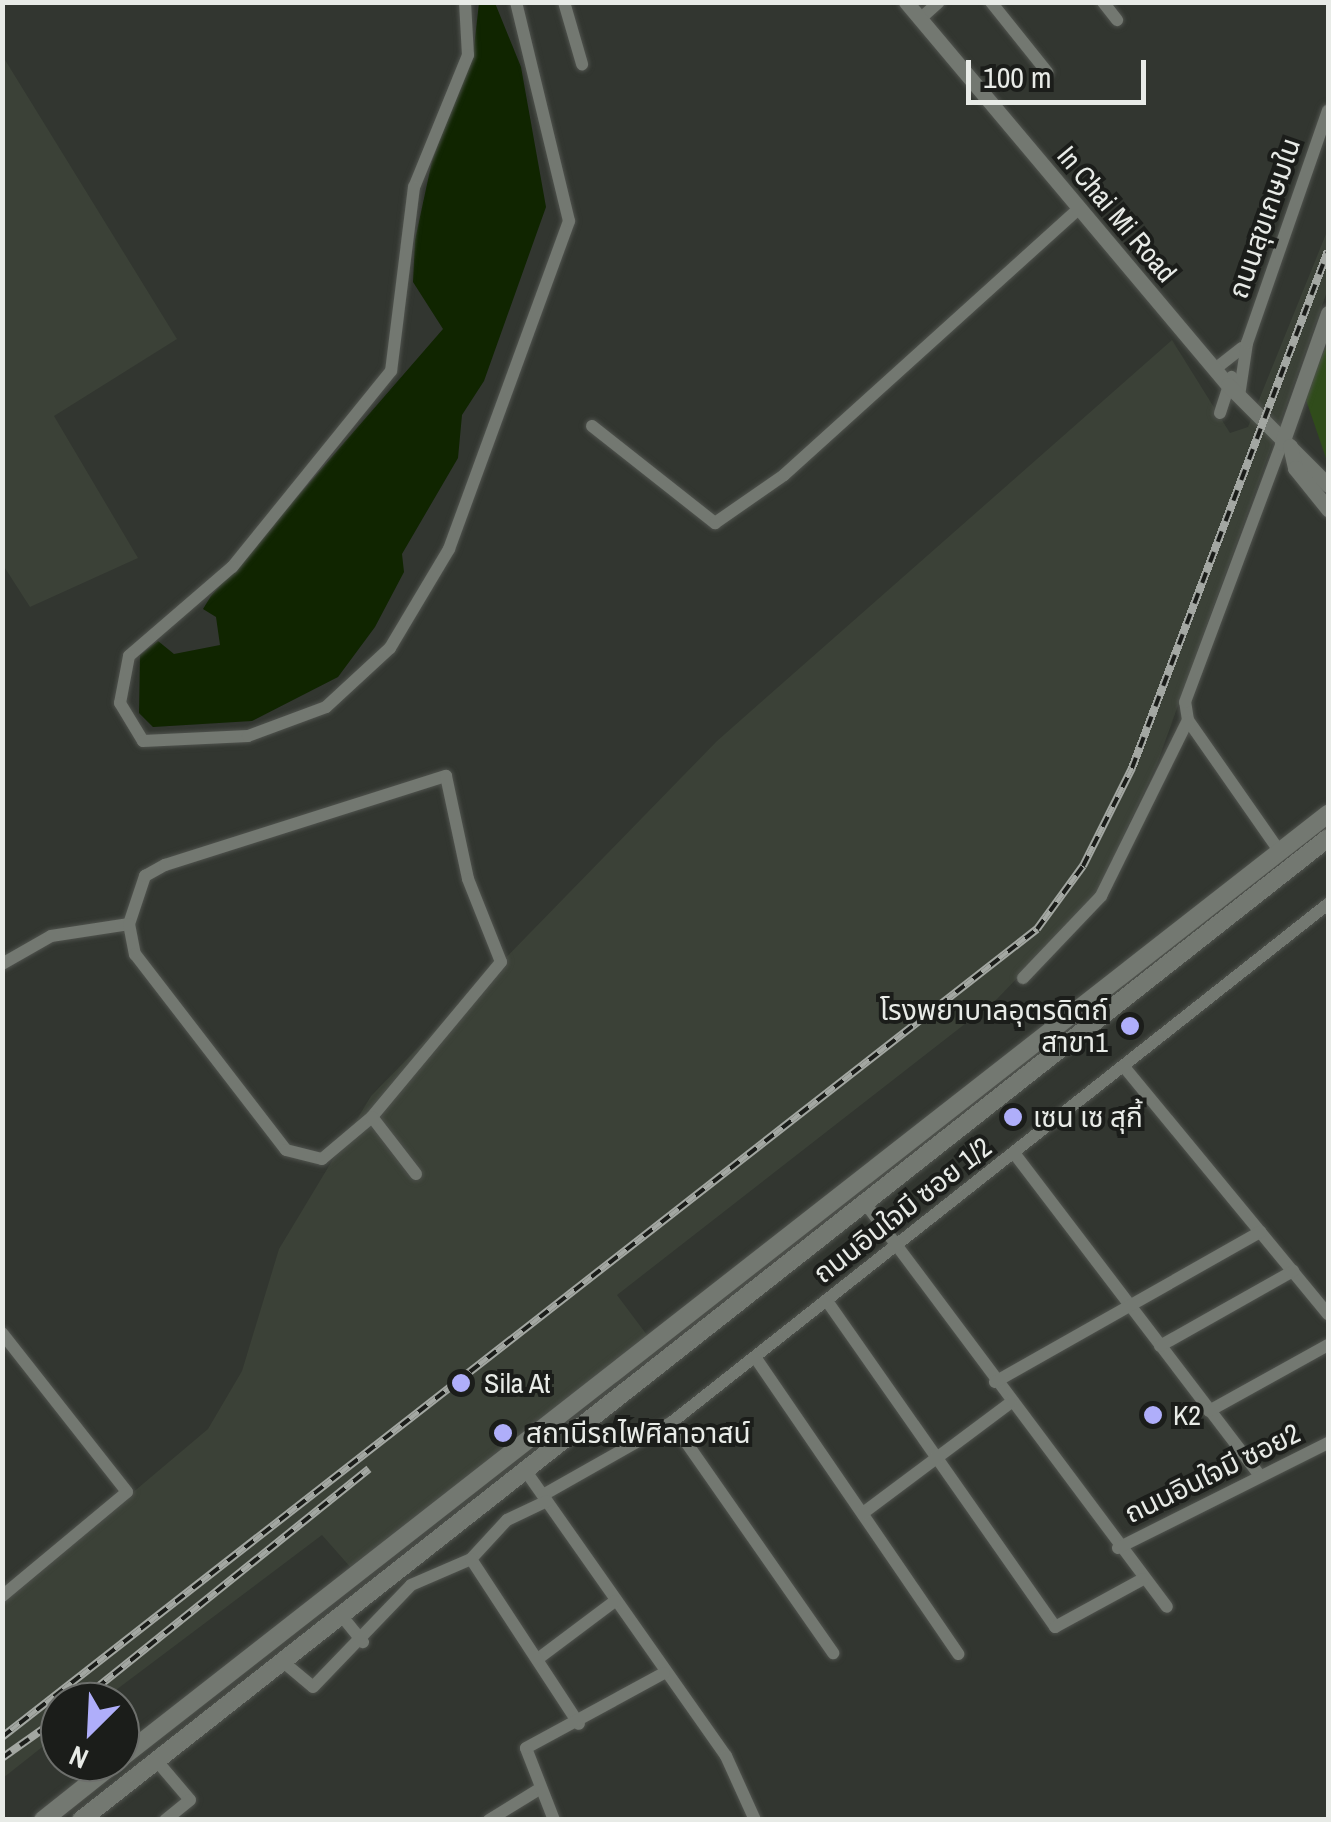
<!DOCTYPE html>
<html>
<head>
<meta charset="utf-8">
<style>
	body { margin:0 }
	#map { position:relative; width:1331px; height:1822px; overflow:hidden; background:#323630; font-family:"Archivo Narrow","Noto Sans Thai",sans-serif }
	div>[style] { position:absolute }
	.built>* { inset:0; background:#3b4137 }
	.green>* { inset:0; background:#304c1b }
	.water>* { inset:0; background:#102500 }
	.roads { filter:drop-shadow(0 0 2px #50534e) drop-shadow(0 0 2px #50534e) }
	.minor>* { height:12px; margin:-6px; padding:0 6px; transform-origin:6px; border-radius:6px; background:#737871 }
	.tertiary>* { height:15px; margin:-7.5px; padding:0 7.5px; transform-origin:7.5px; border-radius:7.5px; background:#737871 }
	.secondary>* { height:18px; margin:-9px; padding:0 9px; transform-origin:9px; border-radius:9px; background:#737871 }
	.rail>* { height:8px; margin-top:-4px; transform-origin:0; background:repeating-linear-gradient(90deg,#1b1d1a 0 11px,#a3a7a2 0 22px); box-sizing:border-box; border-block:2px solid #a3a7a2 }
	.dots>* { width:28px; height:28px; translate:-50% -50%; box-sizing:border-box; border:5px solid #1b1d1a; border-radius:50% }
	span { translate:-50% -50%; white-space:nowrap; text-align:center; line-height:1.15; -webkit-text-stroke:8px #1b1d1a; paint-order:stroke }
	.street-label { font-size:28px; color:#e8ebe7 }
	.poi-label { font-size:28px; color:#e8ebe7 }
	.right { translate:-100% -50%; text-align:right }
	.left { translate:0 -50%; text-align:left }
	.frame { position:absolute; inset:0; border:5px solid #e8ebe7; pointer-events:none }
	.north { position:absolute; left:40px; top:1682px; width:100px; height:100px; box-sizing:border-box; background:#1b1d1a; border:2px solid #6d6f6c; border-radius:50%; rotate:204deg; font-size:28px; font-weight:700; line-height:40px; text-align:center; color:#e8ebe7 }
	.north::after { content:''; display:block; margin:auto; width:35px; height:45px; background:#afaefa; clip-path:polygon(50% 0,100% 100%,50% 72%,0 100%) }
	.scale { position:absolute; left:966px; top:60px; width:180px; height:45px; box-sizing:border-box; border:5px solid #e8ebe7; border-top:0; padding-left:12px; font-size:30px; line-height:35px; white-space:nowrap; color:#e8ebe7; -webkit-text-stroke:8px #1b1d1a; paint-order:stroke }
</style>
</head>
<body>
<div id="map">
	<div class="built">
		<i style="clip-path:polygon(2px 55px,177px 339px,54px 416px,138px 558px,30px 607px,3px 565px)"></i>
		<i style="clip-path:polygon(1328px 229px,1328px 289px,1157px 764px,1094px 899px,997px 999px,617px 1295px,647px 1335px,352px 1569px,322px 1535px,100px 1702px,60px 1702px,60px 1733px,3px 1778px,3px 1602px,208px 1429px,242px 1371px,279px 1249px,371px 1096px,717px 741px,1172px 340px,1230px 433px,1248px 427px)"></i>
	</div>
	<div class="green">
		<i style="clip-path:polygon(1328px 343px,1328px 464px,1304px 394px)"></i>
	</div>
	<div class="water">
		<i style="clip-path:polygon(479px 3px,495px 3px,521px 67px,546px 207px,484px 381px,462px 415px,458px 458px,402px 554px,404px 572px,375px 627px,338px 677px,252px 721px,153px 727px,139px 713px,140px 655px,158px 641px,174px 654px,220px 645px,216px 617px,203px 609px,211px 596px,443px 329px,413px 282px,415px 240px,432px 161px,474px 47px)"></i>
	</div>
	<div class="roads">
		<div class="minor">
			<i style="left:465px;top:2px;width:53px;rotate:86.8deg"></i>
			<i style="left:468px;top:55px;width:143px;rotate:112.2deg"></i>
			<i style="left:414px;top:187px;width:185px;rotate:97.1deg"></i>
			<i style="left:391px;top:371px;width:252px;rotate:129deg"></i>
			<i style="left:232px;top:567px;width:136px;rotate:139.2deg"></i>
			<i style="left:129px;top:656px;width:48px;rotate:100.8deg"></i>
			<i style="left:120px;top:703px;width:44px;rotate:58.8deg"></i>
			<i style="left:143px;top:741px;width:105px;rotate:-2.7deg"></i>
			<i style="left:248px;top:736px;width:83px;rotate:-20.4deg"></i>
			<i style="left:326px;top:707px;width:87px;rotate:-42.7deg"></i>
			<i style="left:390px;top:648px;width:115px;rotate:-59.2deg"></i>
			<i style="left:449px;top:549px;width:349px;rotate:-69.9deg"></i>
			<i style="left:569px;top:221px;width:225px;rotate:-103.6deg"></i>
			<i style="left:564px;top:2px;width:65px;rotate:73.8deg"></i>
			<i style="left:991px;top:2px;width:90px;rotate:51.3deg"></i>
			<i style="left:1103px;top:2px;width:23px;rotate:52deg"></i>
			<i style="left:920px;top:19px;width:25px;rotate:-42deg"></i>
			<i style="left:1215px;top:369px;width:34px;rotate:-38deg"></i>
			<i style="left:1239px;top:396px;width:54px;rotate:-81.4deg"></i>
			<i style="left:1247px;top:343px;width:246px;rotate:-70.8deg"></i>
			<i style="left:1220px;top:413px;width:38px;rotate:-72deg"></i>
			<i style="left:592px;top:426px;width:157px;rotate:38.3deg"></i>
			<i style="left:715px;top:523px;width:84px;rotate:-34.8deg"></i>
			<i style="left:784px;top:475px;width:399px;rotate:-42.1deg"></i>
			<i style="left:1280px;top:852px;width:161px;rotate:-124.9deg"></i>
			<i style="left:1188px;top:720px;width:18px;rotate:-99deg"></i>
			<i style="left:1185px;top:702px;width:277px;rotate:-69.5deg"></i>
			<i style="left:129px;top:924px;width:51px;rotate:-71.6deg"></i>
			<i style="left:145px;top:876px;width:23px;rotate:-29deg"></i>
			<i style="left:165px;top:865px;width:295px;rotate:-17.6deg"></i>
			<i style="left:446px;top:776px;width:105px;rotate:77.9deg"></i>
			<i style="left:468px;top:879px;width:89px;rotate:68.3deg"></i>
			<i style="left:501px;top:962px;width:202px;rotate:129.8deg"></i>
			<i style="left:2px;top:964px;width:56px;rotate:-29.7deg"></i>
			<i style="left:51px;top:936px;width:79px;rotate:-8.7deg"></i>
			<i style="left:129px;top:924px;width:31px;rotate:79deg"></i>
			<i style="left:135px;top:954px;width:247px;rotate:52.4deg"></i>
			<i style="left:286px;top:1150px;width:37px;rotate:14deg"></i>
			<i style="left:322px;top:1159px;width:65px;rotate:-40deg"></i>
			<i style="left:372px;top:1117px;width:72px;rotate:52.3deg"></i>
			<i style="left:1023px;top:978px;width:113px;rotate:-46.4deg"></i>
			<i style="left:1101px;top:896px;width:196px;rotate:-63.7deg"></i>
			<i style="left:1125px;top:1068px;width:319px;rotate:50.5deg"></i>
			<i style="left:1014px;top:1153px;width:406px;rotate:52.7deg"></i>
			<i style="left:865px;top:1203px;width:504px;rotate:53.22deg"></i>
			<i style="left:827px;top:1301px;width:398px;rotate:55deg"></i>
			<i style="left:1055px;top:1627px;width:100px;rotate:-28.6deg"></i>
			<i style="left:2px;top:1333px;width:202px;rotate:51.8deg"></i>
			<i style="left:127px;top:1492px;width:163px;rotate:140.2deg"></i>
			<i style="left:1160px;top:1346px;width:153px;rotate:-29.4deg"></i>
			<i style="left:755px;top:1357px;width:360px;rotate:55.6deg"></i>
			<i style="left:995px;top:1382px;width:305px;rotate:-29.5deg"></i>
			<i style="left:1209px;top:1411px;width:136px;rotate:-29deg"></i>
			<i style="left:672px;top:1422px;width:282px;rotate:55.1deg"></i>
			<i style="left:525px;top:1470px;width:350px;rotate:54.9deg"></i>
			<i style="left:726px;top:1756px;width:70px;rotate:65.6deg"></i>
			<i style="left:543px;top:1495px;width:148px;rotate:-29.5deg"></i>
			<i style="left:672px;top:1422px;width:836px;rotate:-38.3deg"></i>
			<i style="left:863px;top:1513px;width:184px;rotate:-36.8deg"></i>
			<i style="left:1118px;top:1548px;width:235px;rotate:-26.6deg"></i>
			<i style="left:471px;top:1559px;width:53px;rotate:-47.3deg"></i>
			<i style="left:507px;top:1520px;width:44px;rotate:-25.4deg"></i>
			<i style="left:341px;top:1615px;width:35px;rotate:51deg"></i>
			<i style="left:539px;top:1658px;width:95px;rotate:-36.9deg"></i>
			<i style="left:282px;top:1661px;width:40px;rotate:40deg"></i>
			<i style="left:313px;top:1687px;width:141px;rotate:-46.1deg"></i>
			<i style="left:411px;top:1585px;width:65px;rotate:-23.4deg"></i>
			<i style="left:471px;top:1559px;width:197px;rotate:56.8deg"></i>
			<i style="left:156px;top:1760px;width:52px;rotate:49.6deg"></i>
			<i style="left:190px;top:1800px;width:32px;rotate:141deg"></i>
			<i style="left:489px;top:1820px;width:57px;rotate:-31.5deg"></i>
			<i style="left:554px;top:1820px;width:77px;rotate:-111.3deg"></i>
			<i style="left:526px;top:1748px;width:157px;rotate:-28.5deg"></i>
		</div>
		<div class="tertiary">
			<i style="left:906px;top:2px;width:500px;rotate:49.95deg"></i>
			<i style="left:1228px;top:385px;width:141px;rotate:45deg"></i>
			<i style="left:1282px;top:443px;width:138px;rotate:-70.5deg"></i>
			<i style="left:1290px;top:446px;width:23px;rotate:77deg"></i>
			<i style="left:1295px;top:468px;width:53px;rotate:51.2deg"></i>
		</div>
		<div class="secondary">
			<i style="left:120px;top:1759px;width:1534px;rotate:-38.04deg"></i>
			<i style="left:43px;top:1820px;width:93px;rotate:-38.5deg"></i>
			<i style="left:81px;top:1820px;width:1587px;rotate:-38.22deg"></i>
		</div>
	</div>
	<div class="rail">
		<i style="left:79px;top:1702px;width:372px;rotate:-38.8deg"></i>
		<i style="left:2px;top:1737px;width:1313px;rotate:-37.98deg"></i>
		<i style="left:1037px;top:929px;width:78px;rotate:-53.9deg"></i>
		<i style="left:1083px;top:866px;width:110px;rotate:-63.4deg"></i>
		<i style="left:1132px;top:768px;width:553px;rotate:-69.24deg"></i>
		<i style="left:2px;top:1758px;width:71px;rotate:-35.3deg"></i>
	</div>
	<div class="dots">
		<i style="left:1130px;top:1026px;background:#afaefa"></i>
		<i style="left:1013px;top:1117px;background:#afaefa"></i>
		<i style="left:461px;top:1383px;background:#afaefa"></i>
		<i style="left:1153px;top:1415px;background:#afaefa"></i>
		<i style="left:503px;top:1433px;background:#afaefa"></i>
	</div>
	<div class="street-label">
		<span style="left:1117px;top:214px;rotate:50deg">In Chai Mi Road</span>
		<span style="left:1264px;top:218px;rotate:-71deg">ถนนสุขเกษมใน</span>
		<span style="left:902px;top:1210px;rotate:-38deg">ถนนอินใจมี ซอย 1/2</span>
		<span style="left:1212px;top:1473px;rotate:-26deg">ถนนอินใจมี ซอย2</span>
	</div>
	<div class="poi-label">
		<span class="right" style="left:1108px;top:1026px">โรงพยาบาลอุตรดิตถ์<br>สาขา1</span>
		<span class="left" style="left:1033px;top:1117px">เซน เซ สุกี้</span>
		<span class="left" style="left:484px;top:1383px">Sila At</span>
		<span class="left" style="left:1173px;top:1415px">K2</span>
		<span class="left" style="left:526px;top:1433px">สถานีรถไฟศิลาอาสน์</span>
	</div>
	<div class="frame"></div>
	<div class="north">N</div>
	<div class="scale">100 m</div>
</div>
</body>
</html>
